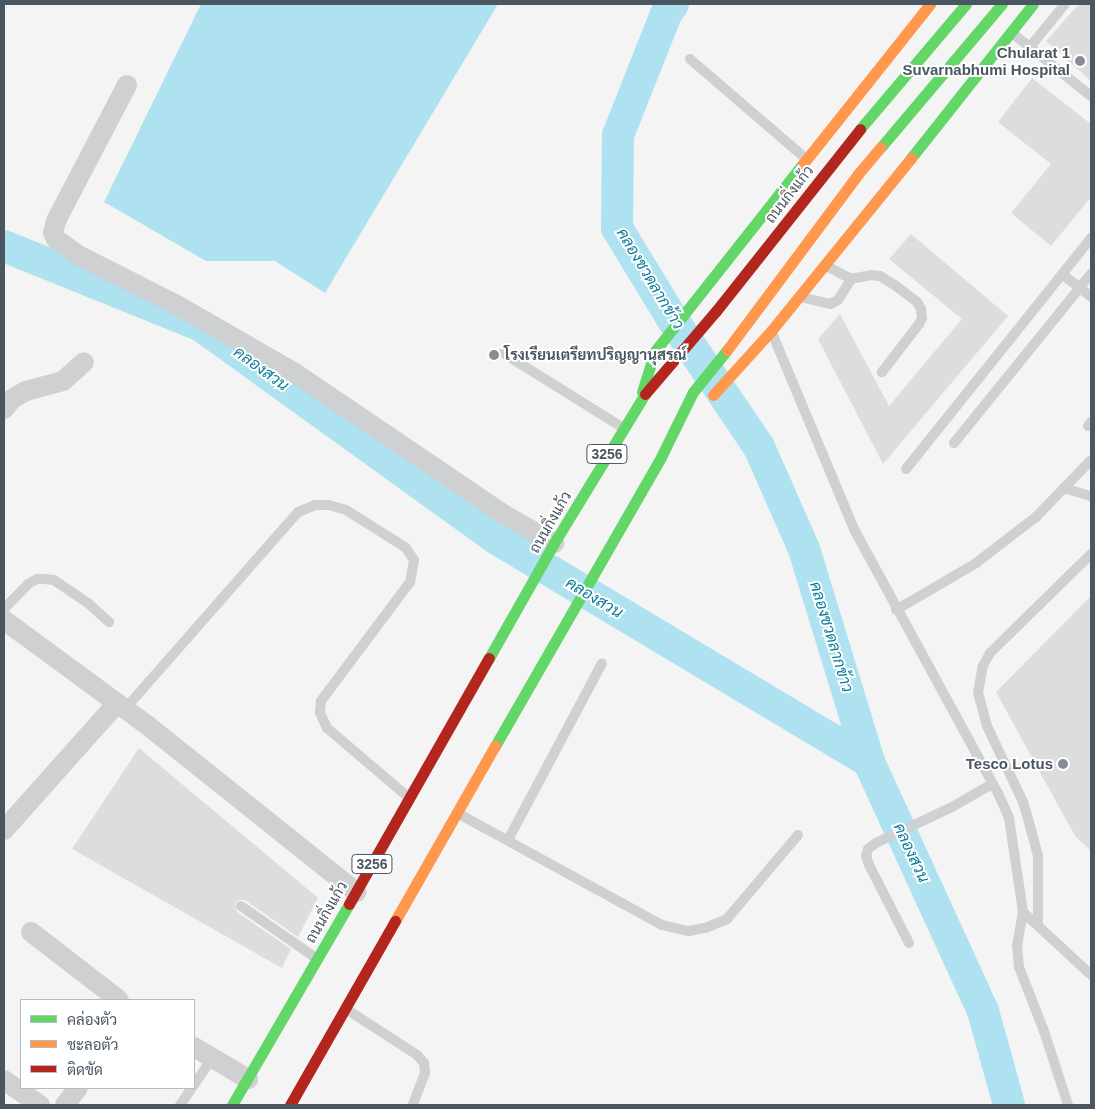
<!DOCTYPE html>
<html>
<head>
<meta charset="utf-8">
<style>
	body { margin:0 }
	#map { position:relative; width:1095px; height:1109px; overflow:hidden; background:#f4f4f4; font-family:Helvetica,Sarabun,sans-serif }
	div>[style] { position:absolute }
	.water>* { inset:0; background:#aee2f0 }
	.river>* { height:32px; margin:-16px; padding:0 16px; transform-origin:16px; border-radius:16px; background:#aee2f0 }
	.building>* { inset:0; background:#ddddde }
	.lane>* { height:10px; margin:-5px; padding:0 5px; transform-origin:5px; border-radius:5px; background:#ced0d2 }
	.street>* { height:20px; margin:-10px; padding:0 10px; transform-origin:10px; border-radius:10px; background:#ced0d2 }
	.fast>* { height:11px; margin:-5.5px; padding:0 5.5px; transform-origin:5.5px; border-radius:5.5px; background:#63d668 }
	.slow>* { height:11px; margin:-5.5px; padding:0 5.5px; transform-origin:5.5px; border-radius:5.5px; background:#ff974d }
	.jam>* { height:11px; margin:-5.5px; padding:0 5.5px; transform-origin:5.5px; border-radius:5.5px; background:#b3261e }
	.dots>* { width:14px; height:14px; translate:-50% -50%; box-sizing:border-box; border:2px solid #fff; border-radius:50% }
	span { translate:-50% -50%; white-space:nowrap; text-align:center; line-height:1.15; -webkit-text-stroke:4px #fff; paint-order:stroke }
	.shield-label span { padding:1px 4px; background:#fff; border:1px solid; border-radius:4px; -webkit-text-stroke-width:0 }
	.shield-label { font-size:14px; color:#4a5661; font-weight:700 }
	.poi-label { font-size:15px; color:#4a5661; font-weight:700 }
	.right { translate:-100% -50%; text-align:right }
	.left { translate:0 -50%; text-align:left }
	.street-label { font-size:15px; color:#4a5661 }
	.water-label { font-size:16px; color:#0c7c9b; font-style:italic }
	.frame { position:absolute; inset:0; border:5px solid #4a5661; pointer-events:none }
	.legend { position:absolute; left:20px; top:999px; width:175px; height:90px; box-sizing:border-box; background:#fff; border:1px solid #b7bbc0; margin:0; padding:6px 9px; list-style:none; font-size:15px; color:#4a5661 }
	.legend li { display:flex; align-items:center; gap:10px; height:25px }
	.legend b { width:25px; border:1px solid #b7bbc0 }
</style>
</head>
<body>
<div id="map">
	<div class="water">
		<i style="clip-path:polygon(201px 4px,498px 4px,325px 293px,275px 261px,206px 261px,104px 202px)"></i>
	</div>
	<div class="river">
		<i style="left:673px;top:4px;width:12px;rotate:125deg"></i>
		<i style="left:666px;top:14px;width:130px;rotate:111.6deg"></i>
		<i style="left:618px;top:135px;width:93px;rotate:90.6deg"></i>
		<i style="left:617px;top:228px;width:108px;rotate:58.7deg"></i>
		<i style="left:673px;top:320px;width:153px;rotate:55.9deg"></i>
		<i style="left:759px;top:447px;width:111px;rotate:66.2deg"></i>
		<i style="left:804px;top:549px;width:223px;rotate:73deg"></i>
		<i style="left:869px;top:762px;width:274px;rotate:65.4deg"></i>
		<i style="left:983px;top:1011px;width:98px;rotate:74.5deg"></i>
		<i style="left:4px;top:246px;width:211px;rotate:22deg"></i>
		<i style="left:200px;top:325px;width:366px;rotate:35.8deg"></i>
		<i style="left:497px;top:539px;width:434px;rotate:30.9deg"></i>
	</div>
	<div class="building">
		<i style="clip-path:polygon(1079px 4px,1091px 4px,1091px 81px,1046px 41px)"></i>
		<i style="clip-path:polygon(1032px 78px,1091px 124px,1091px 197px,1051px 246px,1011px 213px,1051px 164px,998px 122px)"></i>
		<i style="clip-path:polygon(911px 234px,1008px 316px,883px 464px,818px 339px,840px 314px,889px 406px,962px 319px,889px 259px)"></i>
		<i style="clip-path:polygon(1091px 596px,1091px 851px,1075px 836px,996px 692px)"></i>
		<i style="clip-path:polygon(139px 748px,318px 898px,298px 937px,245px 900px,239px 900px,235px 903px,237px 912px,291px 949px,282px 968px,72px 849px)"></i>
	</div>
	<div class="lane">
		<i style="left:1012px;top:33px;width:101px;rotate:38.6deg"></i>
		<i style="left:1030px;top:47px;width:55px;rotate:-50.9deg"></i>
		<i style="left:690px;top:59px;width:152px;rotate:40.7deg"></i>
		<i style="left:826px;top:266px;width:28px;rotate:27deg"></i>
		<i style="left:851px;top:279px;width:20px;rotate:-11deg"></i>
		<i style="left:871px;top:275px;width:9px;rotate:6deg"></i>
		<i style="left:880px;top:276px;width:19px;rotate:32deg"></i>
		<i style="left:896px;top:286px;width:26px;rotate:37deg"></i>
		<i style="left:917px;top:302px;width:8px;rotate:60deg"></i>
		<i style="left:921px;top:309px;width:9px;rotate:84deg"></i>
		<i style="left:922px;top:318px;width:7px;rotate:117deg"></i>
		<i style="left:919px;top:324px;width:61px;rotate:127.6deg"></i>
		<i style="left:1062px;top:274px;width:37px;rotate:38deg"></i>
		<i style="left:800px;top:297px;width:31px;rotate:13deg"></i>
		<i style="left:830px;top:304px;width:9px;rotate:-27deg"></i>
		<i style="left:838px;top:300px;width:25px;rotate:-58deg"></i>
		<i style="left:772px;top:333px;width:215px;rotate:67.3deg"></i>
		<i style="left:855px;top:531px;width:298px;rotate:61.4deg"></i>
		<i style="left:998px;top:793px;width:27px;rotate:66deg"></i>
		<i style="left:1009px;top:818px;width:95px;rotate:81.5deg"></i>
		<i style="left:1023px;top:912px;width:93px;rotate:42.8deg"></i>
		<i style="left:503px;top:353px;width:140px;rotate:31.9deg"></i>
		<i style="left:1088px;top:426px;width:5px;rotate:-53deg"></i>
		<i style="left:954px;top:443px;width:218px;rotate:-51deg"></i>
		<i style="left:906px;top:469px;width:296px;rotate:-51.3deg"></i>
		<i style="left:1064px;top:488px;width:28px;rotate:17deg"></i>
		<i style="left:4px;top:609px;width:35px;rotate:-46deg"></i>
		<i style="left:28px;top:584px;width:10px;rotate:-29deg"></i>
		<i style="left:37px;top:579px;width:7px"></i>
		<i style="left:44px;top:579px;width:10px;rotate:6deg"></i>
		<i style="left:54px;top:580px;width:42px;rotate:34.4deg"></i>
		<i style="left:89px;top:604px;width:27px;rotate:42deg"></i>
		<i style="left:896px;top:610px;width:93px;rotate:-30.4deg"></i>
		<i style="left:976px;top:563px;width:76px;rotate:-37.5deg"></i>
		<i style="left:1036px;top:517px;width:79px;rotate:-46deg"></i>
		<i style="left:125px;top:709px;width:262px;rotate:-48.7deg"></i>
		<i style="left:298px;top:512px;width:18px;rotate:-22deg"></i>
		<i style="left:315px;top:505px;width:14px"></i>
		<i style="left:329px;top:505px;width:18px;rotate:16deg"></i>
		<i style="left:346px;top:510px;width:70px;rotate:32.1deg"></i>
		<i style="left:405px;top:547px;width:16px;rotate:55deg"></i>
		<i style="left:414px;top:560px;width:22px;rotate:100deg"></i>
		<i style="left:410px;top:582px;width:149px;rotate:126.8deg"></i>
		<i style="left:321px;top:701px;width:12px;rotate:95deg"></i>
		<i style="left:320px;top:713px;width:17px;rotate:65deg"></i>
		<i style="left:327px;top:728px;width:106px;rotate:40.4deg"></i>
		<i style="left:459px;top:814px;width:231px;rotate:28.7deg"></i>
		<i style="left:662px;top:925px;width:28px;rotate:13deg"></i>
		<i style="left:689px;top:931px;width:16px;rotate:-11deg"></i>
		<i style="left:705px;top:928px;width:24px;rotate:-22deg"></i>
		<i style="left:727px;top:919px;width:110px;rotate:-49.8deg"></i>
		<i style="left:508px;top:840px;width:200px;rotate:-62deg"></i>
		<i style="left:241px;top:906px;width:91px;rotate:34.7deg"></i>
		<i style="left:1023px;top:912px;width:34px;rotate:100deg"></i>
		<i style="left:1017px;top:945px;width:22px;rotate:85deg"></i>
		<i style="left:1019px;top:967px;width:69px;rotate:68.7deg"></i>
		<i style="left:1044px;top:1031px;width:78px;rotate:72deg"></i>
		<i style="left:1038px;top:925px;width:69px;rotate:-90deg"></i>
		<i style="left:1038px;top:856px;width:24px;rotate:-105deg"></i>
		<i style="left:1032px;top:833px;width:32px;rotate:-106deg"></i>
		<i style="left:1023px;top:802px;width:84px;rotate:-115.3deg"></i>
		<i style="left:987px;top:726px;width:34px;rotate:-105deg"></i>
		<i style="left:978px;top:693px;width:27px;rotate:-80deg"></i>
		<i style="left:983px;top:666px;width:15px;rotate:-62deg"></i>
		<i style="left:990px;top:653px;width:141px;rotate:-44.4deg"></i>
		<i style="left:909px;top:943px;width:88px;rotate:-117.1deg"></i>
		<i style="left:869px;top:865px;width:9px;rotate:-108deg"></i>
		<i style="left:866px;top:856px;width:7px;rotate:-74deg"></i>
		<i style="left:868px;top:849px;width:10px;rotate:-37deg"></i>
		<i style="left:876px;top:843px;width:84px;rotate:-25.3deg"></i>
		<i style="left:952px;top:807px;width:46px;rotate:-29.9deg"></i>
		<i style="left:346px;top:1009px;width:85px;rotate:32.9deg"></i>
		<i style="left:417px;top:1055px;width:11px;rotate:49deg"></i>
		<i style="left:424px;top:1063px;width:10px;rotate:84deg"></i>
		<i style="left:425px;top:1073px;width:34px;rotate:111deg"></i>
		<i style="left:194px;top:1085px;width:32px;rotate:-56deg"></i>
		<i style="left:180px;top:1105px;width:21px;rotate:-55deg"></i>
	</div>
	<div class="street">
		<i style="left:127px;top:85px;width:153px;rotate:117.6deg"></i>
		<i style="left:56px;top:221px;width:12px;rotate:104deg"></i>
		<i style="left:53px;top:233px;width:7px;rotate:63deg"></i>
		<i style="left:56px;top:239px;width:27px;rotate:36deg"></i>
		<i style="left:78px;top:255px;width:109px;rotate:26.8deg"></i>
		<i style="left:175px;top:304px;width:138px;rotate:29.9deg"></i>
		<i style="left:295px;top:373px;width:251px;rotate:34.1deg"></i>
		<i style="left:503px;top:514px;width:59px;rotate:29.6deg"></i>
		<i style="left:4px;top:409px;width:13px;rotate:-51deg"></i>
		<i style="left:12px;top:399px;width:16px;rotate:-30deg"></i>
		<i style="left:26px;top:391px;width:38px;rotate:-15deg"></i>
		<i style="left:63px;top:381px;width:28px;rotate:-42deg"></i>
		<i style="left:4px;top:620px;width:177px;rotate:36.3deg"></i>
		<i style="left:147px;top:725px;width:268px;rotate:38.6deg"></i>
		<i style="left:4px;top:830px;width:170px;rotate:-48.3deg"></i>
		<i style="left:31px;top:932px;width:111px;rotate:37.7deg"></i>
		<i style="left:194px;top:1047px;width:63px;rotate:30.7deg"></i>
		<i style="left:4px;top:1080px;width:44px;rotate:34.8deg"></i>
		<i style="left:65px;top:1105px;width:21px;rotate:-53deg"></i>
	</div>
	<div class="fast">
		<i style="left:860px;top:129px;width:164px;rotate:-49.7deg"></i>
		<i style="left:881px;top:147px;width:187px;rotate:-49.8deg"></i>
		<i style="left:911px;top:158px;width:196px;rotate:-51.6deg"></i>
		<i style="left:642px;top:392px;width:43px;rotate:-72.4deg"></i>
		<i style="left:655px;top:351px;width:237px;rotate:-51.7deg"></i>
		<i style="left:489px;top:658px;width:132px;rotate:-60.5deg"></i>
		<i style="left:554px;top:543px;width:175px;rotate:-58.6deg"></i>
		<i style="left:495px;top:746px;width:333px;rotate:-60.1deg"></i>
		<i style="left:661px;top:457px;width:72px;rotate:-63.8deg"></i>
		<i style="left:693px;top:392px;width:54px;rotate:-51deg"></i>
		<i style="left:232px;top:1105px;width:233px;rotate:-59.8deg"></i>
	</div>
	<div class="slow">
		<i style="left:802px;top:165px;width:206px;rotate:-51.5deg"></i>
		<i style="left:727px;top:350px;width:219px;rotate:-53.3deg"></i>
		<i style="left:858px;top:174px;width:35px;rotate:-50deg"></i>
		<i style="left:713px;top:395px;width:86px;rotate:-47.8deg"></i>
		<i style="left:771px;top:331px;width:223px;rotate:-51deg"></i>
		<i style="left:395px;top:921px;width:202px;rotate:-60.3deg"></i>
	</div>
	<div class="jam">
		<i style="left:645px;top:394px;width:109px;rotate:-49.5deg"></i>
		<i style="left:716px;top:311px;width:232px;rotate:-51.6deg"></i>
		<i style="left:349px;top:904px;width:283px;rotate:-60.4deg"></i>
		<i style="left:290px;top:1105px;width:212px;rotate:-60.3deg"></i>
	</div>
	<div class="dots">
		<i style="left:1080px;top:61px;background:#868d94"></i>
		<i style="left:494px;top:355px;background:#868d94"></i>
		<i style="left:1063px;top:764px;background:#868d94"></i>
	</div>
	<div class="shield-label">
		<span style="left:607px;top:454px">3256</span>
		<span style="left:372px;top:864px">3256</span>
	</div>
	<div class="poi-label">
		<span class="right" style="left:1070px;top:61px">Chularat 1<br>Suvarnabhumi Hospital</span>
		<span class="left" style="left:504px;top:355px">โรงเรียนเตรียทปริญญานุสรณ์</span>
		<span class="right" style="left:1053px;top:764px">Tesco Lotus</span>
	</div>
	<div class="street-label">
		<span style="left:789px;top:194px;rotate:-52deg">ถนนกิ่งแก้ว</span>
		<span style="left:550px;top:522px;rotate:-60deg">ถนนกิ่งแก้ว</span>
		<span style="left:326px;top:912px;rotate:-60deg">ถนนกิ่งแก้ว</span>
	</div>
	<div class="water-label">
		<span style="left:650px;top:279px;rotate:59deg">คลองชวดลากข้าว</span>
		<span style="left:261px;top:369px;rotate:36deg">คลองสวน</span>
		<span style="left:594px;top:598px;rotate:31deg">คลองสวน</span>
		<span style="left:831px;top:637px;rotate:73deg">คลองชวดลากข้าว</span>
		<span style="left:911px;top:853px;rotate:65deg">คลองสวน</span>
	</div>
	<div class="frame"></div>
	<ul class="legend">
	<li><b style="height:6px;background:#63d668"></b>คล่องตัว</li>
	<li><b style="height:6px;background:#ff974d"></b>ชะลอตัว</li>
	<li><b style="height:6px;background:#b3261e"></b>ติดขัด</li>
	</ul>
</div>
</body>
</html>
